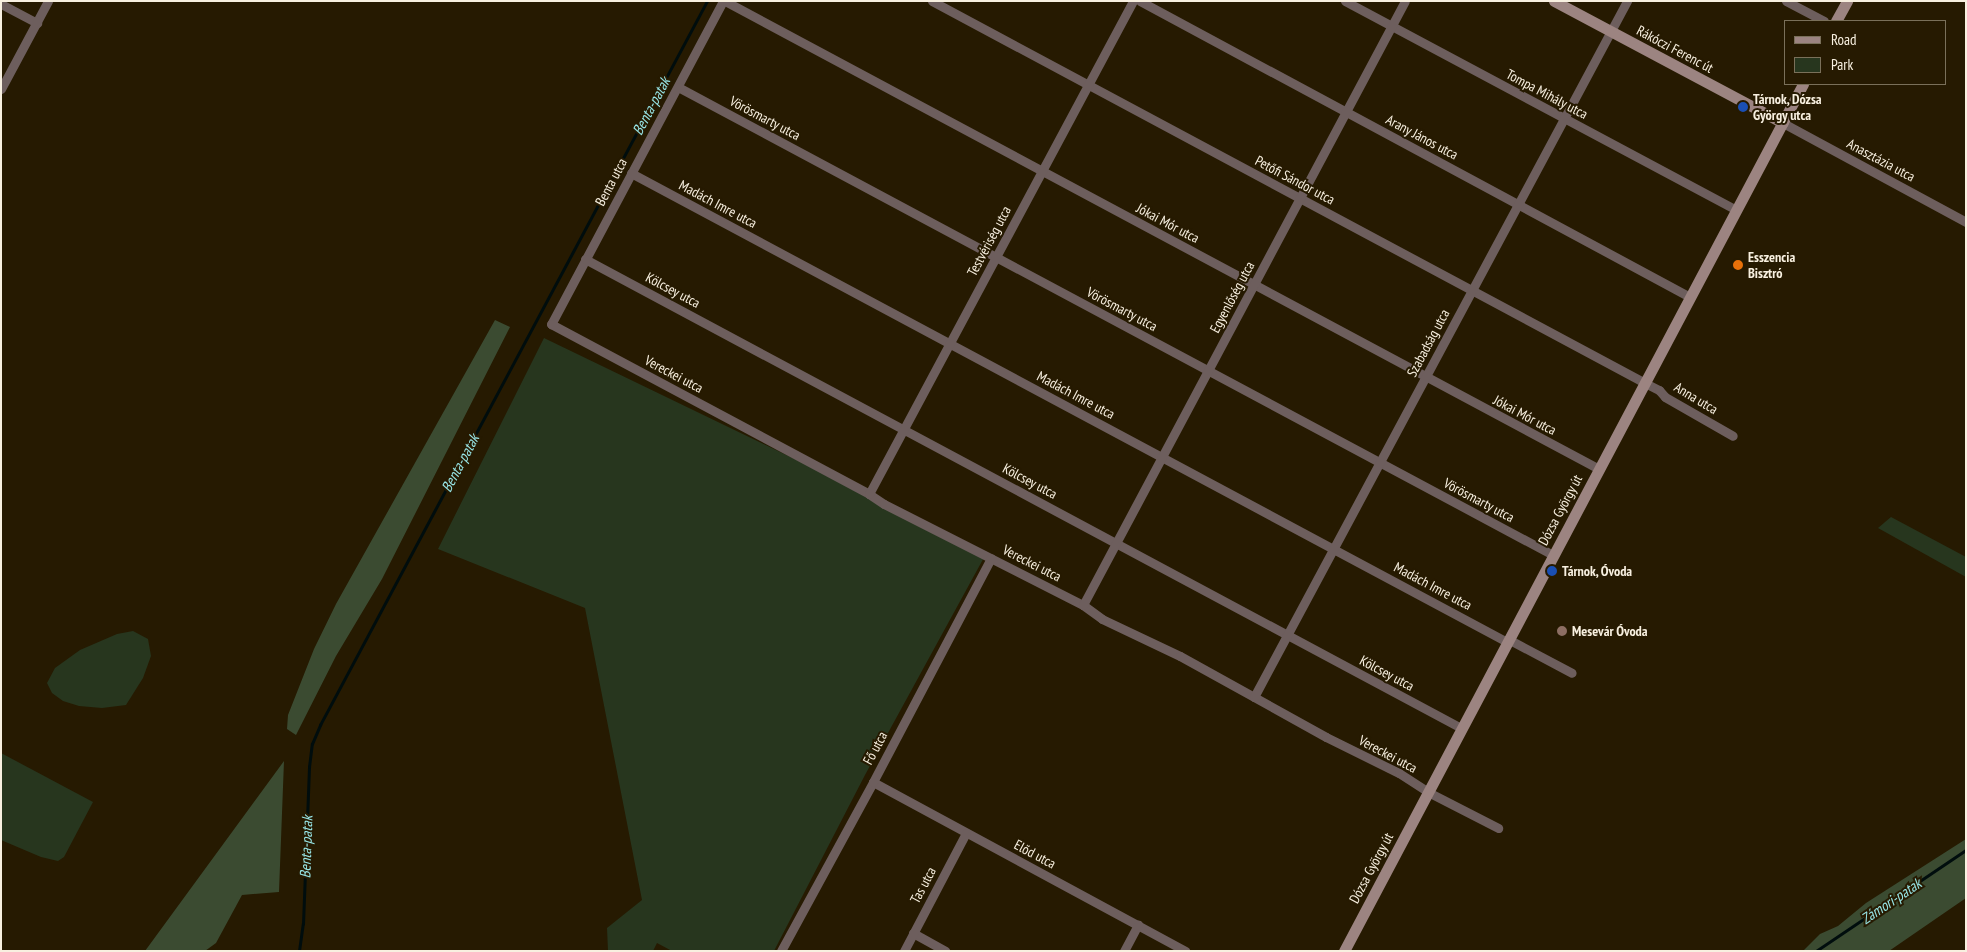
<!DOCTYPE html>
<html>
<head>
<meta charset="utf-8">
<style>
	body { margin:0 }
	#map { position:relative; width:1967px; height:952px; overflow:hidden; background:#261a01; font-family:"PT Sans Narrow",sans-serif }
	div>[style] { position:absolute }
	.green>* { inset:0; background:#27361e }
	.forest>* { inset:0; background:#3b4b31 }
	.stream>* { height:2.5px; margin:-1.25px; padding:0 1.25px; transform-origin:1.25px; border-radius:1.25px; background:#000d0d }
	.street>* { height:9px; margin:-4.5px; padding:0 4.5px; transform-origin:4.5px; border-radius:4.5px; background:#6d5e5d }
	.secondary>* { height:11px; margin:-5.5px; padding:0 5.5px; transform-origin:5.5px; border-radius:5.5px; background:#9c8481 }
	.dots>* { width:14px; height:14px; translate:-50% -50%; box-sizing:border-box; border:2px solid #261a01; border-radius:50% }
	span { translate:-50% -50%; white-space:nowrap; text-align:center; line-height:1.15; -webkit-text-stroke:4px #261a01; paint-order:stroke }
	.street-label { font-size:14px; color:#f8f0e0 }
	.poi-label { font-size:14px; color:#f8f0e0; font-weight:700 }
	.left { translate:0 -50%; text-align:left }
	.water-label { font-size:15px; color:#98e6e7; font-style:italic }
	.frame { position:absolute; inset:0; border:2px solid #f8f0e0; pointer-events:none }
	.legend { position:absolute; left:1784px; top:20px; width:162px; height:65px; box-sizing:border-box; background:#261a01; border:1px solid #7a705a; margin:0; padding:6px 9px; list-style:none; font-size:15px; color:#f8f0e0 }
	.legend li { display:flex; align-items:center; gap:10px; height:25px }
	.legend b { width:25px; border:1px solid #7a705a }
</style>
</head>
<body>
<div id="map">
	<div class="green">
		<i style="clip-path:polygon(544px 338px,987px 552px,865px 775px,774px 951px,672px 951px,657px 943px,653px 951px,608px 951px,607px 928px,642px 900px,585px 608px,438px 549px)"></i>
		<i style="clip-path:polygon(1891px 517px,1966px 557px,1966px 577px,1878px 528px)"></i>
		<i style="clip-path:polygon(133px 631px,148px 639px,151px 656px,143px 678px,126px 705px,102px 708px,79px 706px,63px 701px,52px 693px,47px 683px,55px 668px,80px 650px,117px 634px)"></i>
		<i style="clip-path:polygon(1px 753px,93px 802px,64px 857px,58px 861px,41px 857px,1px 840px)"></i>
	</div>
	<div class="forest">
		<i style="clip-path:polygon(495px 320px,510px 327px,382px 579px,336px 656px,296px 735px,287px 729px,288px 715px,314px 649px,336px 604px)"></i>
		<i style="clip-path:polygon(284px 761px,279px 892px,242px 895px,216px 943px,205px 951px,145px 951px)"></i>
		<i style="clip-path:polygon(1966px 839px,1966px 898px,1889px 951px,1803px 951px,1820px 934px,1838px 926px,1866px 903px)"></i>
	</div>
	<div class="stream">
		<i style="left:299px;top:951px;width:27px;rotate:-82deg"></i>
		<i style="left:303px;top:924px;width:157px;rotate:-87.8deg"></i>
		<i style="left:309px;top:767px;width:23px;rotate:-83deg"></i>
		<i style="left:312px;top:744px;width:21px;rotate:-67deg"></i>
		<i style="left:320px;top:725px;width:821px;rotate:-61.87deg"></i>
		<i style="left:1816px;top:951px;width:181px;rotate:-34deg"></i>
	</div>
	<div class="street">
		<i style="left:723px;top:1px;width:366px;rotate:118deg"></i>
		<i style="left:551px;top:324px;width:361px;rotate:28.1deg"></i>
		<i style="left:869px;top:494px;width:18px;rotate:34deg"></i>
		<i style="left:884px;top:504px;width:223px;rotate:26.9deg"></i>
		<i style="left:1083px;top:605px;width:24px;rotate:36deg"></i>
		<i style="left:1102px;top:619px;width:86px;rotate:25.4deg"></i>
		<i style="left:1180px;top:656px;width:167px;rotate:29deg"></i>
		<i style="left:1326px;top:737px;width:81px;rotate:26.3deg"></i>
		<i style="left:1399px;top:773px;width:35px;rotate:33deg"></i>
		<i style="left:1428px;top:792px;width:79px;rotate:27.2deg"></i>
		<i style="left:725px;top:1px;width:991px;rotate:28.17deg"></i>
		<i style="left:932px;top:1px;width:809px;rotate:28.18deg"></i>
		<i style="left:1645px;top:383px;width:16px;rotate:27deg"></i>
		<i style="left:1659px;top:390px;width:9px;rotate:49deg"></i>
		<i style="left:1665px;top:397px;width:78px;rotate:29.8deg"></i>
		<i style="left:1140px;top:1px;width:625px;rotate:28.29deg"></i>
		<i style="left:1345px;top:1px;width:444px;rotate:28.1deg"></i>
		<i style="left:1786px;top:1px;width:43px;rotate:27.8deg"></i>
		<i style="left:1px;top:4px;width:41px;rotate:27.8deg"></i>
		<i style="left:678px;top:87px;width:992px;rotate:28.14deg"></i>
		<i style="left:1px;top:89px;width:100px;rotate:-61.9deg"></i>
		<i style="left:1783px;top:123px;width:208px;rotate:28.4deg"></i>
		<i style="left:631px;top:173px;width:994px;rotate:28.16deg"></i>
		<i style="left:585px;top:259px;width:994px;rotate:28.16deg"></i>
		<i style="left:869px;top:494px;width:559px;rotate:-61.83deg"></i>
		<i style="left:1083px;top:605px;width:684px;rotate:-61.94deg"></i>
		<i style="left:1508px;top:639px;width:72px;rotate:28deg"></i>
		<i style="left:1254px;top:697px;width:790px;rotate:-61.81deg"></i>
		<i style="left:873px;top:782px;width:355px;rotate:28.4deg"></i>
		<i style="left:913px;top:933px;width:37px;rotate:29deg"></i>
		<i style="left:781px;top:951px;width:192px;rotate:-61.4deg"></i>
		<i style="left:873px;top:782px;width:253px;rotate:-62.2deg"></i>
		<i style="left:904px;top:951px;width:133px;rotate:-62.3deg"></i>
		<i style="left:1124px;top:951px;width:30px;rotate:-62deg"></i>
	</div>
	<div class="secondary">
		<i style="left:1554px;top:1px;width:259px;rotate:28deg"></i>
		<i style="left:1836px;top:21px;width:23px;rotate:-61deg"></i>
		<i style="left:1344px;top:951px;width:981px;rotate:-62.1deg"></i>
	</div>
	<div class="dots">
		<i style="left:1743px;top:107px;background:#1a4fb4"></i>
		<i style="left:1738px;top:265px;background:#e8710a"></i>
		<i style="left:1552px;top:571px;background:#1a4fb4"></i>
		<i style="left:1562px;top:631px;background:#8d6e63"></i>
	</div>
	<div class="street-label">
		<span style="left:1675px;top:49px;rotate:28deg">Rákóczi Ferenc út</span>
		<span style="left:1547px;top:94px;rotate:28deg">Tompa Mihály utca</span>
		<span style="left:765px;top:118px;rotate:28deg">Vörösmarty utca</span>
		<span style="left:1422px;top:137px;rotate:28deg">Arany János utca</span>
		<span style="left:1881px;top:160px;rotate:28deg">Anasztázia utca</span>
		<span style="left:1295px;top:180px;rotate:28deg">Petőfi Sándor utca</span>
		<span style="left:611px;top:182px;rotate:-62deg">Benta utca</span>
		<span style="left:718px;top:204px;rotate:28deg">Madách Imre utca</span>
		<span style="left:1168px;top:223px;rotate:28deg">Jókai Mór utca</span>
		<span style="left:989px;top:241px;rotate:-62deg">Testvériség utca</span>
		<span style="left:673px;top:290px;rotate:28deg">Kölcsey utca</span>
		<span style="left:1232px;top:297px;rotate:-62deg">Egyenlőség utca</span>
		<span style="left:1122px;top:309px;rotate:28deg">Vörösmarty utca</span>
		<span style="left:1428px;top:343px;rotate:-62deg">Szabadság utca</span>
		<span style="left:674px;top:374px;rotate:28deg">Vereckei utca</span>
		<span style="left:1076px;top:395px;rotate:28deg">Madách Imre utca</span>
		<span style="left:1696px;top:398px;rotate:31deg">Anna utca</span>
		<span style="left:1525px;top:415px;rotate:28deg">Jókai Mór utca</span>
		<span style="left:1030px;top:481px;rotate:28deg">Kölcsey utca</span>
		<span style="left:1479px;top:500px;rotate:28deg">Vörösmarty utca</span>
		<span style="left:1560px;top:510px;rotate:-62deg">Dózsa György út</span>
		<span style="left:1032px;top:563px;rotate:27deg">Vereckei utca</span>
		<span style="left:1433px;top:586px;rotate:28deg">Madách Imre utca</span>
		<span style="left:1387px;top:673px;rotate:28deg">Kölcsey utca</span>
		<span style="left:875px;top:748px;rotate:-62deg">Fő utca</span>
		<span style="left:1388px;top:754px;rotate:28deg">Vereckei utca</span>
		<span style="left:1035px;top:854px;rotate:28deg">Előd utca</span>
		<span style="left:1371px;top:868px;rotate:-62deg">Dózsa György út</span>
		<span style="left:923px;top:885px;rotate:-62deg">Tas utca</span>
	</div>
	<div class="poi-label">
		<span class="left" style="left:1753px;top:107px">Tárnok, Dózsa<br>György utca</span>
		<span class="left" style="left:1748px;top:265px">Esszencia<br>Bisztró</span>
		<span class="left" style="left:1562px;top:571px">Tárnok, Óvoda</span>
		<span class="left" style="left:1572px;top:631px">Mesevár Óvoda</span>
	</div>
	<div class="water-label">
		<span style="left:651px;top:106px;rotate:-62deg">Benta-patak</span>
		<span style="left:460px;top:463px;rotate:-62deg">Benta-patak</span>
		<span style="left:306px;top:847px;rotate:-88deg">Benta-patak</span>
		<span style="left:1891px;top:901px;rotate:-34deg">Zámori-patak</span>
	</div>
	<div class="frame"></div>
	<ul class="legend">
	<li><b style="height:6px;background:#9c8481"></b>Road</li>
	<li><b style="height:14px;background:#27361e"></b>Park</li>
	</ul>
</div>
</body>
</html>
